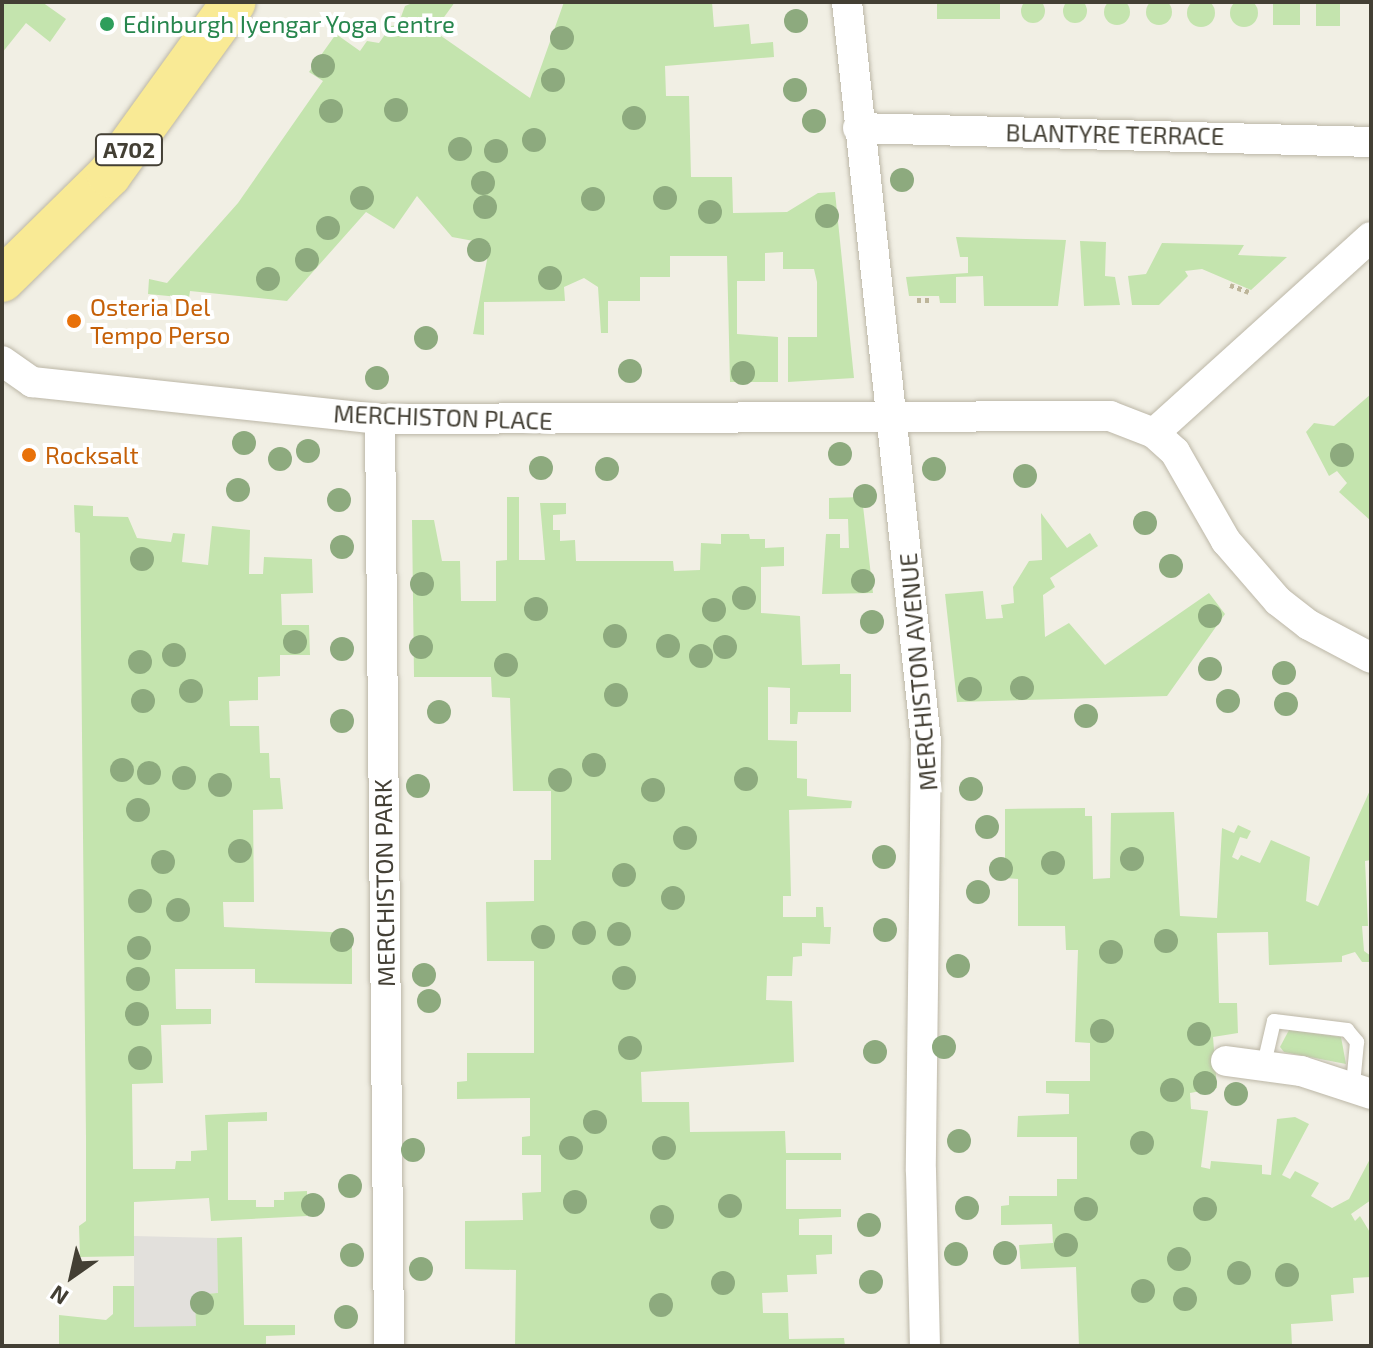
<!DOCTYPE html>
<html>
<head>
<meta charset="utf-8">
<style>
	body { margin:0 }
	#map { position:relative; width:1373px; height:1348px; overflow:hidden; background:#f1efe4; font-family:"Exo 2",sans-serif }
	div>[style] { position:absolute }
	.green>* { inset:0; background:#c4e4ae; transform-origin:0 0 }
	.round { border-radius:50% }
	.parking>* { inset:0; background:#e2e0dc }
	.path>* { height:5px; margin-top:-2.5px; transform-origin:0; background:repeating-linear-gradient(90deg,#bdb599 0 4px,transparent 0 8px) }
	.roads { filter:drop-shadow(0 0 2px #bcb7a7) drop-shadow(0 0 2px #bcb7a7) }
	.lane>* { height:14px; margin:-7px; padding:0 7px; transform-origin:7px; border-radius:7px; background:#fff }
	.street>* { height:30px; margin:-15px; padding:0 15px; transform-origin:15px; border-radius:15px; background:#fff }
	.primary>* { height:44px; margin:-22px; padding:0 22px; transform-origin:22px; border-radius:22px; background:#f9ea95 }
	.trees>* { width:24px; height:24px; margin:-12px; border-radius:50%; background:#8daa7e }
	.dots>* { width:22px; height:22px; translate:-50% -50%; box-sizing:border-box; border:4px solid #fff; border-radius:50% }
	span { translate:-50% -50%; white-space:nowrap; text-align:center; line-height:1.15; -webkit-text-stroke:8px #fff; paint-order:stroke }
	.shield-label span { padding:2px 6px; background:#fff; border:2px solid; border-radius:6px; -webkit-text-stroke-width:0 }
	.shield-label { font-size:22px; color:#433f34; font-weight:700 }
	.leisure-label { font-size:24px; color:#27864d }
	.left { translate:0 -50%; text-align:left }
	.street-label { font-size:24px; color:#433f34 }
	.food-label { font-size:24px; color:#c56008 }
	.frame { position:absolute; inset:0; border:4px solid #433f34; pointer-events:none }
	.north { position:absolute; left:32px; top:1236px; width:80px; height:80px; -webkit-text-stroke:6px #fff; paint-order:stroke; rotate:214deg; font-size:22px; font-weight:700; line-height:32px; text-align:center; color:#433f34 }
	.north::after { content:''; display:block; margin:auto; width:28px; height:36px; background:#433f34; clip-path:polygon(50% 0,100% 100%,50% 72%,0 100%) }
</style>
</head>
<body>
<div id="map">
	<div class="green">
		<i class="round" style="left:1021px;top:-1px;width:24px;height:24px"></i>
		<i class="round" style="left:1146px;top:-1px;width:26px;height:26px"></i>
		<i class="round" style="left:1063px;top:-1px;width:24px;height:24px"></i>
		<i class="round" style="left:1230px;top:-1px;width:28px;height:28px"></i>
		<i class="round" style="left:1104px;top:-1px;width:26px;height:26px"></i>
		<i class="round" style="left:1187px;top:-1px;width:28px;height:28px"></i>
		<i style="clip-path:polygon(2px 2px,42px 2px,66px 19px,50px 42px,26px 23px,2px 53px)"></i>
		<i style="clip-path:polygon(415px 2px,455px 2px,434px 31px,530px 98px,564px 2px,712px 2px,714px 27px,749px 24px,751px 44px,773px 42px,774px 57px,665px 66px,666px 96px,689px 96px,691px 177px,732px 177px,733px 213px,787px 212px,818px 193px,835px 192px,854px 378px,788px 382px,788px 337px,817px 337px,817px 282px,814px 269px,783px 269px,783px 252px,765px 253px,765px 281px,737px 281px,737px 334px,778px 337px,778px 382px,730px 382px,727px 256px,670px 256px,670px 277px,640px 277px,640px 301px,608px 301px,608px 333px,601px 333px,598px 287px,584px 278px,564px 287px,565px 301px,484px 302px,484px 335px,473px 334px,490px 244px,452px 237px,417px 196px,394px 229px,366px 212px,287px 301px,190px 291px,189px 298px,148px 294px,149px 279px,167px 283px,238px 203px,323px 81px,309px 72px,336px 34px,360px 51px,367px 41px,379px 43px,391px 26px,398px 25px,405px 6px)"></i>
		<i style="left:937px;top:2px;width:63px;height:17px"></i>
		<i style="left:1273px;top:2px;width:27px;height:23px"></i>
		<i style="left:1316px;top:2px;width:24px;height:24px"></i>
		<i style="clip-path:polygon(956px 237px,1066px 240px,1058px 306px,984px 306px,983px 276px,956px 277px,956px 303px,940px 303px,939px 296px,909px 296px,906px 277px,968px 273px,968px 257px,960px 257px)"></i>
		<i style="clip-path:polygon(1080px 241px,1106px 242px,1105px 276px,1115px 277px,1120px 305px,1084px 306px)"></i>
		<i style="clip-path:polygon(1162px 243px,1244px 245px,1238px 255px,1287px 257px,1251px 290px,1202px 269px,1185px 271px,1188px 276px,1159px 305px,1132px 305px,1128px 276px,1146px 274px)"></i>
		<i style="clip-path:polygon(1371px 394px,1371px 521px,1339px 492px,1347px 483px,1337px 471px,1329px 476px,1306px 432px,1314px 423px,1334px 426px)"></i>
		<i style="clip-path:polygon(507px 497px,519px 497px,519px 560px,545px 560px,540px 503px,566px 503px,566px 514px,553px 515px,553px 530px,560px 530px,560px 541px,575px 540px,576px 561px,673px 561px,674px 571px,700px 570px,701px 543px,721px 544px,721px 534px,749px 534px,750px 539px,765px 539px,765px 548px,784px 547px,784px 566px,761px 567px,761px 613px,800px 616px,802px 665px,840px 664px,840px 674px,851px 674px,851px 712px,798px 712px,797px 724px,790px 724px,790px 688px,768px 687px,768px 740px,797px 741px,797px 778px,807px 779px,807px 796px,852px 801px,851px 808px,789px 810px,791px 896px,783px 896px,783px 917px,816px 917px,816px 907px,823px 907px,824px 927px,831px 927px,830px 944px,802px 943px,802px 956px,793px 957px,792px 976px,767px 976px,766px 1000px,792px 1001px,794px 1062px,641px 1072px,642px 1102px,689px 1102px,690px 1132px,785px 1131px,786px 1153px,841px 1153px,841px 1160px,786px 1160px,786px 1209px,841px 1209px,841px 1217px,799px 1219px,799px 1235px,832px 1235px,832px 1254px,816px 1255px,817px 1274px,787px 1275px,788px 1292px,762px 1293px,763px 1313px,788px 1313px,789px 1339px,844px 1338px,845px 1346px,515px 1346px,516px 1270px,465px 1269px,465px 1221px,523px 1220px,522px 1193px,541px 1192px,541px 1155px,522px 1155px,522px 1137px,530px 1136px,530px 1098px,457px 1099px,457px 1082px,467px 1081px,467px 1053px,534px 1053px,534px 961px,487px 961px,486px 902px,534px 901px,534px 860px,551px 860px,551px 791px,513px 791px,510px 698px,492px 697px,491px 677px,414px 677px,412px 520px,434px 520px,442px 561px,460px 561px,461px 601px,496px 601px,496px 561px,507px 560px)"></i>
		<i style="clip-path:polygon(862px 497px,873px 593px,822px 594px,826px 534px,840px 534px,840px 548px,849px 548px,848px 519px,829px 519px,829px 498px)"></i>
		<i style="clip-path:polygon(74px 505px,93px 506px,93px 516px,128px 517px,137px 538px,171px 542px,173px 533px,185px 534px,182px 562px,208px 565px,212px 526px,250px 530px,249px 574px,263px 574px,264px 557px,312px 559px,313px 593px,281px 594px,282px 625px,309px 625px,310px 655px,280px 655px,280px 676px,258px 677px,258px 700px,229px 701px,230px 726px,259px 726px,260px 753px,269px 753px,270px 778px,280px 778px,283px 809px,253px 810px,254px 902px,223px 902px,224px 927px,352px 933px,352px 984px,255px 983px,255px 969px,175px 969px,176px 1009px,211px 1009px,211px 1024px,161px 1025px,163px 1083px,132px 1084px,133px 1169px,175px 1169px,176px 1161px,191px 1161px,191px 1151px,207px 1150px,205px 1115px,267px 1112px,267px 1121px,228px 1122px,228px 1200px,256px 1200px,256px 1207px,274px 1207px,274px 1200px,284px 1200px,284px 1192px,307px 1191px,307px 1216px,211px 1221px,209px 1198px,134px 1202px,134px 1256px,80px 1257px,79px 1226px,86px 1221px,86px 1138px,80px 533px,75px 532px)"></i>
		<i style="clip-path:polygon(1041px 513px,1067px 548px,1090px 533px,1098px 546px,1050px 578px,1055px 587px,1043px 595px,1045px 637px,1069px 623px,1105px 665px,1209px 593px,1225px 614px,1167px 696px,957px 702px,945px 594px,983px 591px,986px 619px,1003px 618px,1001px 605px,1014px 603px,1013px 587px,1029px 561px,1042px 560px)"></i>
		<i style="clip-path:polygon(1371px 788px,1371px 860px,1365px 861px,1368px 926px,1362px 926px,1364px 951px,1371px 956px,1371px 978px,1370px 962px,1362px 962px,1355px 952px,1342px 956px,1342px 962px,1269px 965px,1268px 932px,1217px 933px,1219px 1003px,1237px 1003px,1238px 1033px,1213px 1037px,1217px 1088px,1190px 1093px,1191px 1109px,1208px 1111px,1201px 1167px,1210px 1169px,1211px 1161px,1262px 1165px,1262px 1174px,1271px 1175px,1277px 1119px,1295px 1117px,1309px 1124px,1282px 1175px,1290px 1179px,1295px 1171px,1319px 1183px,1311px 1196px,1332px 1208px,1349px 1199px,1371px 1157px,1371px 1200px,1351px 1214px,1355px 1221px,1360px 1216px,1371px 1234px,1371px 1277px,1353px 1278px,1354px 1293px,1331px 1295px,1333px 1321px,1291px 1324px,1292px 1346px,1079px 1346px,1076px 1267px,1021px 1269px,1019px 1245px,1053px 1243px,1052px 1224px,1001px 1225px,1001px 1206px,1009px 1205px,1009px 1196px,1057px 1196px,1057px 1179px,1077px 1179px,1077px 1137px,1017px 1137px,1018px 1116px,1069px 1114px,1069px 1094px,1046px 1093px,1046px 1081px,1090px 1081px,1090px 1043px,1075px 1042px,1078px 950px,1066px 950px,1065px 926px,1018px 926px,1018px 879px,1005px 878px,1005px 809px,1085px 808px,1085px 816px,1092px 816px,1093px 879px,1110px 878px,1111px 813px,1174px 812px,1180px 916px,1217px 918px,1222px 828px,1234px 833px,1238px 825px,1251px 831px,1247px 839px,1240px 837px,1232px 857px,1238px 860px,1241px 855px,1260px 863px,1271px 840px,1310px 857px,1306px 901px,1318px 906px)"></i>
		<i style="clip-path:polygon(1289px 1030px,1341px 1037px,1346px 1064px,1284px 1052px,1280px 1047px)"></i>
		<i style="clip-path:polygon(242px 1237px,244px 1325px,295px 1325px,295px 1335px,266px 1336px,266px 1346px,59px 1346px,59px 1315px,106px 1320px,113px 1314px,113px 1286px,134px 1286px,134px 1327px,195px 1294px,217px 1293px,217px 1238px)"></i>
	</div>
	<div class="parking">
		<i style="clip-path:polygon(134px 1236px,217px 1238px,218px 1293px,195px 1294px,196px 1326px,134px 1327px)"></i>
	</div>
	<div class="path">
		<i style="left:1230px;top:285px;width:20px;rotate:20deg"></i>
		<i style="left:917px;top:300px;width:16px"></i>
	</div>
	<div class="roads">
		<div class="lane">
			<i style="left:1264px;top:1064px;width:44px;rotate:-76.9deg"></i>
			<i style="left:1274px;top:1021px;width:74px;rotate:7deg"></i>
			<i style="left:1347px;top:1030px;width:16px;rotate:50deg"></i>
			<i style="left:1357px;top:1042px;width:43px;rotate:95.3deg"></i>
		</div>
		<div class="street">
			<i style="left:847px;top:2px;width:743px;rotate:83.9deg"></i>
			<i style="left:926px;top:741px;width:430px;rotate:90.7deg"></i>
			<i style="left:921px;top:1171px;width:175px;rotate:88.7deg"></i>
			<i style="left:858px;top:128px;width:513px;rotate:1.56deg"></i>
			<i style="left:2px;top:361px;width:37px;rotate:35deg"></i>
			<i style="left:32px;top:382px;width:350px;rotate:6.1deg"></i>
			<i style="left:380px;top:419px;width:730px;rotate:-0.24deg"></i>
			<i style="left:1110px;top:416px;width:47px;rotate:21.1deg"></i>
			<i style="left:1154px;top:433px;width:28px;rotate:42deg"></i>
			<i style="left:1175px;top:452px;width:103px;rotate:60.2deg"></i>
			<i style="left:1226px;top:541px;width:79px;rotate:49.1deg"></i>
			<i style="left:1278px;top:601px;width:39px;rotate:38deg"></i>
			<i style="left:1309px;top:625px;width:70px;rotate:28deg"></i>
			<i style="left:380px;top:419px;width:927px;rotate:89.44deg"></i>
			<i style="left:1154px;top:433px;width:292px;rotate:-42.1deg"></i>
			<i style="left:1226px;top:1061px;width:76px;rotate:7.6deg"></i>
			<i style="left:1301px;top:1071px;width:74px;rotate:18.2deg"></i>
		</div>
		<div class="primary">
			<i style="left:2px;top:280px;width:150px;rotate:-44.5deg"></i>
			<i style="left:109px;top:175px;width:213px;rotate:-54.2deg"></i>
		</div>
	</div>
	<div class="trees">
		<i style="left:796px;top:21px"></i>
		<i style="left:562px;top:38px"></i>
		<i style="left:323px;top:66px"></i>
		<i style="left:553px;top:80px"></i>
		<i style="left:795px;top:90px"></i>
		<i style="left:396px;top:110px"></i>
		<i style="left:331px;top:111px"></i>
		<i style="left:634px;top:118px"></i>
		<i style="left:814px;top:121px"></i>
		<i style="left:534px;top:140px"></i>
		<i style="left:460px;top:149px"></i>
		<i style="left:496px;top:151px"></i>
		<i style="left:902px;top:180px"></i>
		<i style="left:483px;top:183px"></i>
		<i style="left:362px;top:198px"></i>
		<i style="left:665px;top:198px"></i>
		<i style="left:593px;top:199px"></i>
		<i style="left:485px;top:207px"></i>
		<i style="left:710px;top:212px"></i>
		<i style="left:827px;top:216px"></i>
		<i style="left:328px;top:228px"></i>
		<i style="left:479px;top:250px"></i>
		<i style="left:307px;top:260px"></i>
		<i style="left:550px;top:278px"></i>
		<i style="left:268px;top:279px"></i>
		<i style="left:426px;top:338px"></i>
		<i style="left:630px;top:371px"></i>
		<i style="left:743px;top:373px"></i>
		<i style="left:377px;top:378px"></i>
		<i style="left:244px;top:443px"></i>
		<i style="left:308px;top:451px"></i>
		<i style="left:840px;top:454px"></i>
		<i style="left:1342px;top:455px"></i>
		<i style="left:280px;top:459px"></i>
		<i style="left:541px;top:468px"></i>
		<i style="left:607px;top:469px"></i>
		<i style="left:934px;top:469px"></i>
		<i style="left:1025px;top:476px"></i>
		<i style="left:238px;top:490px"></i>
		<i style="left:865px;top:496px"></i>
		<i style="left:339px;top:500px"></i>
		<i style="left:1145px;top:523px"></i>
		<i style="left:342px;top:547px"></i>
		<i style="left:142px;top:559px"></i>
		<i style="left:1171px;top:566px"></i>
		<i style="left:863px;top:581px"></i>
		<i style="left:422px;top:584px"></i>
		<i style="left:744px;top:598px"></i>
		<i style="left:536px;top:609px"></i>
		<i style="left:714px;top:610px"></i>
		<i style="left:1210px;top:616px"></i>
		<i style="left:872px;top:622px"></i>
		<i style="left:615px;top:636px"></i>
		<i style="left:295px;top:642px"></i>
		<i style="left:668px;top:646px"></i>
		<i style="left:421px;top:647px"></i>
		<i style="left:725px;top:647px"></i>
		<i style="left:342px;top:649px"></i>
		<i style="left:174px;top:655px"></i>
		<i style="left:701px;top:656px"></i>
		<i style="left:140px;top:662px"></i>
		<i style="left:506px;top:665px"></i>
		<i style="left:1210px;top:669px"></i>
		<i style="left:1284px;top:673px"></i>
		<i style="left:1022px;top:688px"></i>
		<i style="left:970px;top:689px"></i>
		<i style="left:191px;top:691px"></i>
		<i style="left:616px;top:695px"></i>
		<i style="left:143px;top:701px"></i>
		<i style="left:1228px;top:701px"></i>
		<i style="left:1286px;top:704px"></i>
		<i style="left:439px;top:712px"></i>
		<i style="left:1086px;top:716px"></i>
		<i style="left:342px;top:721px"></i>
		<i style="left:594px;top:765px"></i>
		<i style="left:122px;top:770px"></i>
		<i style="left:149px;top:773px"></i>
		<i style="left:184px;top:778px"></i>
		<i style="left:746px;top:779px"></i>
		<i style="left:560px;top:780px"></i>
		<i style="left:220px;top:785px"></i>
		<i style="left:418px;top:786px"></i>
		<i style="left:971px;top:789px"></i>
		<i style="left:653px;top:790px"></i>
		<i style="left:138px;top:810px"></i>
		<i style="left:987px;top:827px"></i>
		<i style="left:685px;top:838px"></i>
		<i style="left:240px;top:851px"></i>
		<i style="left:884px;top:857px"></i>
		<i style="left:1132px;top:859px"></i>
		<i style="left:163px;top:862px"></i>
		<i style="left:1053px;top:863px"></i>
		<i style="left:1001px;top:869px"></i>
		<i style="left:624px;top:875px"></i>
		<i style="left:978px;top:892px"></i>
		<i style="left:673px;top:898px"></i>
		<i style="left:140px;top:901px"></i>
		<i style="left:178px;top:910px"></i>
		<i style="left:885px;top:930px"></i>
		<i style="left:584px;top:933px"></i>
		<i style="left:619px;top:934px"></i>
		<i style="left:543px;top:937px"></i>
		<i style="left:342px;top:940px"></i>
		<i style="left:1166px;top:941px"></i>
		<i style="left:139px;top:948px"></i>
		<i style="left:1111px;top:952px"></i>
		<i style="left:958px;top:966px"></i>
		<i style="left:424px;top:975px"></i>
		<i style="left:624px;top:978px"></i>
		<i style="left:138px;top:979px"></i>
		<i style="left:429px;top:1001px"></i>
		<i style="left:137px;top:1014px"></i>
		<i style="left:1102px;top:1031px"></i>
		<i style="left:1199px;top:1034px"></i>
		<i style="left:944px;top:1047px"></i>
		<i style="left:630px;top:1048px"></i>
		<i style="left:875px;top:1052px"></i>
		<i style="left:140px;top:1058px"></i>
		<i style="left:1205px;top:1083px"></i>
		<i style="left:1172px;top:1090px"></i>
		<i style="left:1236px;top:1094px"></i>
		<i style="left:595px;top:1122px"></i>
		<i style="left:959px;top:1141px"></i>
		<i style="left:1142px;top:1143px"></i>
		<i style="left:571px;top:1148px"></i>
		<i style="left:664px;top:1148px"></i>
		<i style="left:413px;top:1150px"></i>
		<i style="left:350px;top:1186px"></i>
		<i style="left:575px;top:1202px"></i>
		<i style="left:313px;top:1205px"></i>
		<i style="left:730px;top:1206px"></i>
		<i style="left:967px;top:1208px"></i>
		<i style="left:1086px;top:1209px"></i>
		<i style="left:1205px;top:1209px"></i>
		<i style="left:662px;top:1217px"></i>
		<i style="left:869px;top:1225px"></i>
		<i style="left:1066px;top:1245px"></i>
		<i style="left:1005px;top:1253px"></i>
		<i style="left:956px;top:1254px"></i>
		<i style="left:352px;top:1255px"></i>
		<i style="left:1179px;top:1259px"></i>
		<i style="left:421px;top:1269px"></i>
		<i style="left:1239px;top:1273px"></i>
		<i style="left:1287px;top:1275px"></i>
		<i style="left:871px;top:1282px"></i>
		<i style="left:723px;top:1283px"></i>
		<i style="left:1143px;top:1291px"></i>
		<i style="left:1185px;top:1299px"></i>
		<i style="left:202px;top:1303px"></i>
		<i style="left:661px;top:1305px"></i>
		<i style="left:346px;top:1317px"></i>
	</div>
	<div class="dots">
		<i style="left:107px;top:24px;background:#2e9e5b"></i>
		<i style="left:74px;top:321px;background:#e8710a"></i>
		<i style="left:29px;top:455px;background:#e8710a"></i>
	</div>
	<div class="shield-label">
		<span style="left:129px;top:150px">A702</span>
	</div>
	<div class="leisure-label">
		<span class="left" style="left:123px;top:24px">Edinburgh Iyengar Yoga Centre</span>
	</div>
	<div class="street-label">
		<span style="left:1115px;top:134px;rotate:1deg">BLANTYRE TERRACE</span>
		<span style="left:443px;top:417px;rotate:2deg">MERCHISTON PLACE</span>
		<span style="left:918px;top:672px;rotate:-95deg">MERCHISTON AVENUE</span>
		<span style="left:384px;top:883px;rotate:-91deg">MERCHISTON PARK</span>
	</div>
	<div class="food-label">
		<span class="left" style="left:90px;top:321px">Osteria Del<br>Tempo Perso</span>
		<span class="left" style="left:45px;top:455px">Rocksalt</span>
	</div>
	<div class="frame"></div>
	<div class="north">N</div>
</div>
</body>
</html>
